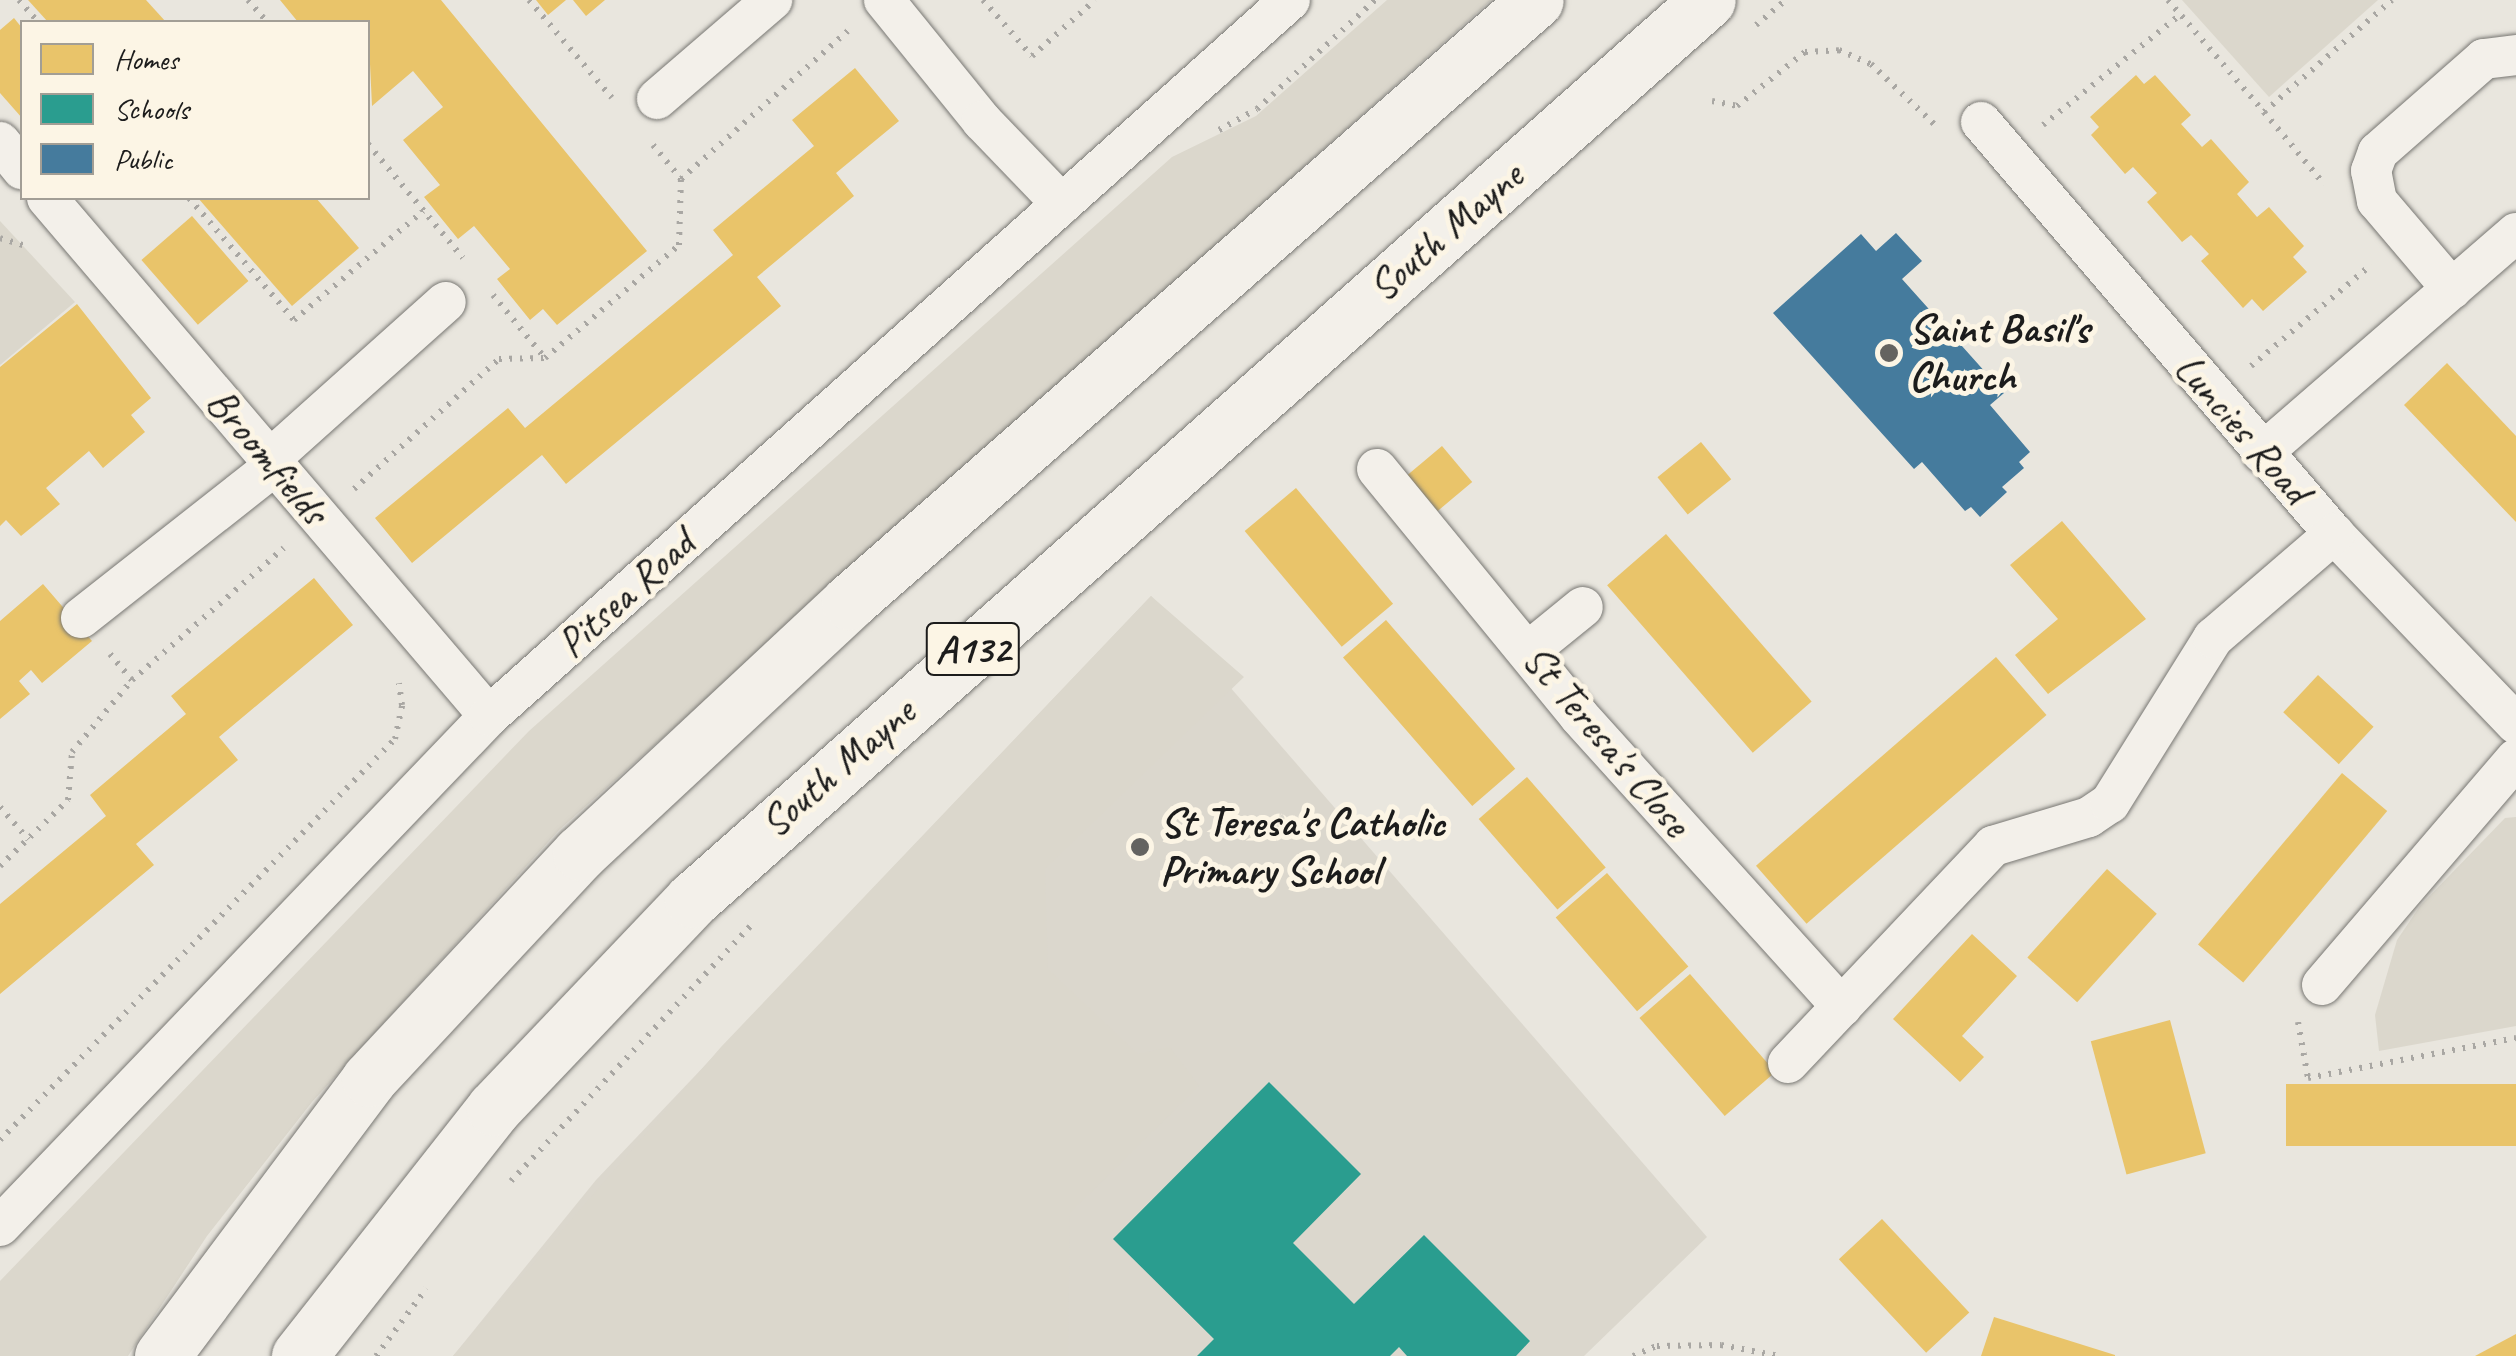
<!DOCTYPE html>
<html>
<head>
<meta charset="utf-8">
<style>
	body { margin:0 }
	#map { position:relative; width:2516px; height:1356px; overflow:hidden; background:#e9e6de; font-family:Caveat,sans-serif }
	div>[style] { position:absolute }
	.built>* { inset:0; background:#dbd7cd }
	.green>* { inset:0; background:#dbd7cc }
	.homes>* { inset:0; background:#e9c46a; transform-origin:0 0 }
	.schools>* { inset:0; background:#2a9d8f }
	.public>* { inset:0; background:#457b9d }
	.path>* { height:6px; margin-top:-3px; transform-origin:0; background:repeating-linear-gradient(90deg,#a9a7a3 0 2.5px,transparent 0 10.5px) }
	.roads { filter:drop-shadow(0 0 2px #787773) drop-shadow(0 0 2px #787773) }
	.minor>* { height:40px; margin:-20px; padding:0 20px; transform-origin:20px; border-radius:20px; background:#f3f0ea }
	.primary>* { height:55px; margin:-27.5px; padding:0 27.5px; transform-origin:27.5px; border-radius:27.5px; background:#f3f0ea }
	.dots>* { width:28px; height:28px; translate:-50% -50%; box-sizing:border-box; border:5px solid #fcf5e5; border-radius:50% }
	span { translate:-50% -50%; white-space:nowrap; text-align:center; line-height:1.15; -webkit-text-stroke:10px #fcf5e5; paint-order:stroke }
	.shield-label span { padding:2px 8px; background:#fcf5e5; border:2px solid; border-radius:8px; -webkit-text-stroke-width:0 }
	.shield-label { font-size:40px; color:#1c1c1c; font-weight:700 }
	.street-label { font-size:42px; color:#1c1c1c }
	.poi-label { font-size:42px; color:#1c1c1c; font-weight:700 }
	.left { translate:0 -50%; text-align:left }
	.legend { position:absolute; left:20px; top:20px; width:350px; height:180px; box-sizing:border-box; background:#fcf5e5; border:2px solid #a29e95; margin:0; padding:12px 18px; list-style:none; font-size:30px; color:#1c1c1c }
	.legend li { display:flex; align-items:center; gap:20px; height:50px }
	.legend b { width:50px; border:2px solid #a29e95 }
</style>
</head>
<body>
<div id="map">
	<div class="built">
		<i style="clip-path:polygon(1151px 596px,1707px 1237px,1584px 1356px,453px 1356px,596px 1180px)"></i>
	</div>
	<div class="green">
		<i style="clip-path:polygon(1387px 0,1491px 0,559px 830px,312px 1102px,207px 1236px,128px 1356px,0 1356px,0 1281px,529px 731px,1172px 157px,1256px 116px)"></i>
		<i style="clip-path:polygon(2182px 0,2378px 0,2269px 97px)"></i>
		<i style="clip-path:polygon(0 221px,75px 302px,0 365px)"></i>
		<i style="clip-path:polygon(1151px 596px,1244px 677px,1045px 869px,1048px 969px,1138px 1054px,1170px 1047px,1199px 1086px,1070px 1213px,1068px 1356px,453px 1356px,721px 1047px)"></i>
		<i style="clip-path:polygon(2516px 817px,2516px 1026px,2379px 1051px,2375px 1015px,2397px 940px,2420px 906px,2505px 818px)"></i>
	</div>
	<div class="homes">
		<i style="clip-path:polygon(28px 0,146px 0,166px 22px,48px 22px)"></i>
		<i style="clip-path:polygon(280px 0,441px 0,647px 251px,557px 325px,543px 309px,530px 320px,497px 279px,510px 269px,474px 226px,458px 239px,424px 197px,440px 185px,403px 140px,443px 107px,413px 71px,372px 106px,368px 22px,298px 22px)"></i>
		<i style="clip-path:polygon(536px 0,566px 0,548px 15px)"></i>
		<i style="clip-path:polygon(573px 0,605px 0,586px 16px)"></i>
		<i style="clip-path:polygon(14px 18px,22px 28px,22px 118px,0 93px,0 30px)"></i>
		<i style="clip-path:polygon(855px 68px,899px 121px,836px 173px,854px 196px,757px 277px,781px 306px,566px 484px,542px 455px,412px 563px,375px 518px,508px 408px,525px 428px,733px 255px,713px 230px,814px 146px,792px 120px)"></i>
		<i style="clip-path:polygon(2136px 75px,2144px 84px,2155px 75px,2191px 115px,2181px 124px,2202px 147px,2211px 139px,2249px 182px,2237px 194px,2257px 217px,2269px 207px,2304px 246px,2293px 257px,2307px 272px,2263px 311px,2252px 299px,2243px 308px,2201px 261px,2209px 254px,2191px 235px,2182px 242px,2147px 202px,2157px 193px,2133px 167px,2125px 174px,2091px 135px,2099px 127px,2090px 117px)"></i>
		<i style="clip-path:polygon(198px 198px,316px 198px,359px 248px,292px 306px)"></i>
		<i style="left:192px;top:216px;width:86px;height:67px;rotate:49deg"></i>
		<i style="clip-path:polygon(77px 304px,151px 398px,131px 415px,145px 432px,103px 468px,89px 451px,46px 488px,60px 504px,21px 536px,6px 520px,0 526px,0 367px)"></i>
		<i style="clip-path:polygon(2447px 363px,2516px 436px,2516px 522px,2404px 405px)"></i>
		<i style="left:1701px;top:442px;width:48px;height:56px;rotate:51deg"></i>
		<i style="left:1442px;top:446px;width:47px;height:45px;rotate:50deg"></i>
		<i style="left:1296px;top:488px;width:151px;height:67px;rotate:50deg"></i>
		<i style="clip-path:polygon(2062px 521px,2146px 619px,2048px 694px,2015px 655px,2058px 619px,2010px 565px)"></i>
		<i style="left:1666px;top:534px;width:222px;height:78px;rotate:49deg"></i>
		<i style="clip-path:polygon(314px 578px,353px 625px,219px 737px,238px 760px,136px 844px,154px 865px,0 994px,0 904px,106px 816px,90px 795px,186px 714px,171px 696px)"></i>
		<i style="clip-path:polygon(43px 584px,92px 641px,42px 683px,31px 670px,19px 681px,30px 694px,0 719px,0 621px)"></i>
		<i style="left:1386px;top:620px;width:197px;height:57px;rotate:49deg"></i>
		<i style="left:1996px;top:657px;width:77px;height:318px;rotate:49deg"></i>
		<i style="left:2318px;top:675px;width:76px;height:51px;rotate:43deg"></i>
		<i style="left:2342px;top:773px;width:59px;height:224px;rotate:40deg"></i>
		<i style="left:1527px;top:777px;width:120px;height:64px;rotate:49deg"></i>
		<i style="left:2107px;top:869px;width:67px;height:119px;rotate:42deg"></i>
		<i style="left:1607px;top:873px;width:124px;height:68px;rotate:49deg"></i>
		<i style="clip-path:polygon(1972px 934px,2017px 976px,1962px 1036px,1984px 1057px,1960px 1082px,1893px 1019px)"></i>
		<i style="left:1690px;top:974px;width:130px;height:67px;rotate:49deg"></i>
		<i style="left:2170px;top:1020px;width:138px;height:82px;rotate:75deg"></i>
		<i style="left:2516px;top:1084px;width:62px;height:230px;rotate:90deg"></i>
		<i style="left:1882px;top:1219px;width:128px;height:59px;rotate:47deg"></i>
		<i style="clip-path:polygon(1994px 1317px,2115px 1355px,2115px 1356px,1981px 1356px)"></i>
		<i style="clip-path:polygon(2516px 1334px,2516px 1356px,2475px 1356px)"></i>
	</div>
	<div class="schools">
		<i style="clip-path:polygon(1269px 1082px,1361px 1174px,1293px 1243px,1354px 1304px,1424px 1235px,1530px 1341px,1516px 1356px,1407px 1356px,1399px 1347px,1390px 1356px,1197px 1356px,1214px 1339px,1113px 1239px)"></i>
	</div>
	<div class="public">
		<i style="clip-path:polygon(1896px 233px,1922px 261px,1902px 279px,2004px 393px,1990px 405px,2030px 452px,2019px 462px,2024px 468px,2002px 487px,2007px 492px,1980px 517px,1971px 507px,1965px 511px,1922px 462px,1914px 469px,1773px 313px,1861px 234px,1876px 251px)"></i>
	</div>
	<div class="path">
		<i style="left:19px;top:0;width:29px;rotate:49deg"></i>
		<i style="left:248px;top:0;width:29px;rotate:49deg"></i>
		<i style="left:529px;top:0;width:128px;rotate:49.7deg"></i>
		<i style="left:983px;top:0;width:74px;rotate:48.8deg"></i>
		<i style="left:1032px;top:56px;width:84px;rotate:-41.6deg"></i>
		<i style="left:2168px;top:0;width:148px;rotate:49.4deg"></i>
		<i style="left:2264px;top:112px;width:170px;rotate:-41.2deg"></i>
		<i style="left:1756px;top:25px;width:39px;rotate:-40deg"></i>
		<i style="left:1712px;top:101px;width:25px;rotate:11deg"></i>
		<i style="left:1737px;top:106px;width:87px;rotate:-38.5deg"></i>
		<i style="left:1805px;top:52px;width:34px;rotate:-3deg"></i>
		<i style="left:1839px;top:50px;width:35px;rotate:24deg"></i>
		<i style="left:1871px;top:64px;width:87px;rotate:43.6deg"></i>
		<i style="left:2264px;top:112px;width:94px;rotate:50.2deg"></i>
		<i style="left:2043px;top:125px;width:177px;rotate:-38.8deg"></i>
		<i style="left:1219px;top:130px;width:43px;rotate:-28.9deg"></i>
		<i style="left:1257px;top:109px;width:161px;rotate:-42.7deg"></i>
		<i style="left:368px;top:144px;width:148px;rotate:50.2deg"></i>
		<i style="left:653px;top:145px;width:44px;rotate:50.5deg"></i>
		<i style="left:189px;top:198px;width:161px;rotate:49.3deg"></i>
		<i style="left:294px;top:320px;width:169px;rotate:-40.2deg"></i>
		<i style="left:0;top:238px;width:24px;rotate:17deg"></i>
		<i style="left:493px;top:295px;width:82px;rotate:50.5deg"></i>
		<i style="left:2251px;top:366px;width:157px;rotate:-40.1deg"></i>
		<i style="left:354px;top:489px;width:195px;rotate:-41.9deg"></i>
		<i style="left:499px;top:359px;width:46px;rotate:-1.2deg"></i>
		<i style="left:545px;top:358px;width:175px;rotate:-40.1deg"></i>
		<i style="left:679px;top:245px;width:66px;rotate:-88.3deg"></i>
		<i style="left:681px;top:179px;width:226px;rotate:-41.6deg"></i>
		<i style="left:110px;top:654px;width:34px;rotate:50deg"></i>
		<i style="left:0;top:807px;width:43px;rotate:48.8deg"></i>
		<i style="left:0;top:866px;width:95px;rotate:-44.1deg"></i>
		<i style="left:68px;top:800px;width:48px;rotate:-85.2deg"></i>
		<i style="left:72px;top:752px;width:94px;rotate:-50.2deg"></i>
		<i style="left:132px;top:680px;width:201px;rotate:-41deg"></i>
		<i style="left:2298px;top:1022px;width:57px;rotate:79.9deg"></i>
		<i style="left:2308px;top:1078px;width:212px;rotate:-10.9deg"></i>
		<i style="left:0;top:1140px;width:563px;rotate:-45.43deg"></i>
		<i style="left:395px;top:739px;width:35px;rotate:-78deg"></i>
		<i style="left:402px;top:705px;width:22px;rotate:-98deg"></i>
		<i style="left:511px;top:1181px;width:352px;rotate:-46.8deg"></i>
		<i style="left:376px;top:1356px;width:84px;rotate:-53.3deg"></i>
		<i style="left:1633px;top:1356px;width:26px;rotate:-23deg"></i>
		<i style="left:1657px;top:1346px;width:64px;rotate:-0.9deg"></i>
		<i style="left:1721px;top:1345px;width:59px;rotate:10.7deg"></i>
	</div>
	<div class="roads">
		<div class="minor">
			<i style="left:884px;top:0;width:156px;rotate:51deg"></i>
			<i style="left:982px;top:121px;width:115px;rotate:46.1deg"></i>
			<i style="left:657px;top:99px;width:152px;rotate:-40.7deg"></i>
			<i style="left:1981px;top:122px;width:543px;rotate:49.41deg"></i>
			<i style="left:2334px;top:534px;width:263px;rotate:46.2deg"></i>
			<i style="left:0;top:142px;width:35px;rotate:51deg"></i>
			<i style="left:47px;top:198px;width:681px;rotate:49.53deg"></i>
			<i style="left:2452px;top:289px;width:116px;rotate:-130.4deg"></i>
			<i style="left:2377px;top:201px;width:31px;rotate:-101deg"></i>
			<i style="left:2371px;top:171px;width:20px;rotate:-70deg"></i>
			<i style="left:2378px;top:152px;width:141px;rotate:-41.3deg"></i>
			<i style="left:2484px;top:59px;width:32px;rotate:-7deg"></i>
			<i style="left:2262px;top:453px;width:336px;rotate:-40.9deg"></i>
			<i style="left:269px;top:460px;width:237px;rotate:-41.8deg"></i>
			<i style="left:1377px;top:469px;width:319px;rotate:50.7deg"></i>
			<i style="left:1579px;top:716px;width:392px;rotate:47.9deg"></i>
			<i style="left:81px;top:618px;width:246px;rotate:-38.2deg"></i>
			<i style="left:1530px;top:650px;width:68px;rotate:-39.1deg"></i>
			<i style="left:2322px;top:985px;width:298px;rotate:-49.4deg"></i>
			<i style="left:1788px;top:1063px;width:299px;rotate:-46.6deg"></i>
			<i style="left:1993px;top:846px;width:100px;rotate:-16.8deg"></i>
			<i style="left:2089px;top:817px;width:25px;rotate:-34deg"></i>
			<i style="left:2110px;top:803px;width:195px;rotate:-58deg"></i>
			<i style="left:2213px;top:638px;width:160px;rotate:-40.7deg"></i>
			<i style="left:0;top:1226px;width:707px;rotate:-46.2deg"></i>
			<i style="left:489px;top:716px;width:1074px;rotate:-41.79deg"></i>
		</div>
		<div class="primary">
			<i style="left:162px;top:1356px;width:346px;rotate:-53.2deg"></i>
			<i style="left:369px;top:1079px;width:309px;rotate:-47deg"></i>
			<i style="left:580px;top:853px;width:368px;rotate:-43deg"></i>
			<i style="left:849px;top:602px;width:913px;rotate:-41.23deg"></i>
			<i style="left:299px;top:1356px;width:315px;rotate:-51.8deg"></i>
			<i style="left:494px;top:1108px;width:287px;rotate:-46.4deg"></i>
			<i style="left:692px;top:900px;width:1357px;rotate:-41.54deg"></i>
		</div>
	</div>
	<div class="dots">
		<i style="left:1889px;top:353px;background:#646360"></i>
		<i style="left:1140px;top:847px;background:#646360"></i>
	</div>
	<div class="shield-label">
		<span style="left:973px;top:649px">A132</span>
	</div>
	<div class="street-label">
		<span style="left:1446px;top:232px;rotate:-41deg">South Mayne</span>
		<span style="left:2242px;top:429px;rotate:49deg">Luncies Road</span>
		<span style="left:267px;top:457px;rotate:50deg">Broomfields</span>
		<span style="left:626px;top:594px;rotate:-42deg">Pitsea Road</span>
		<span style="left:1606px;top:741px;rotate:50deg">St Teresa's Close</span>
		<span style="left:838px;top:768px;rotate:-41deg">South Mayne</span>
	</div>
	<div class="poi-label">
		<span class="left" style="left:1909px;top:353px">Saint Basil's<br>Church</span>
		<span class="left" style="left:1160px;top:847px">St Teresa's Catholic<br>Primary School</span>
	</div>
	<ul class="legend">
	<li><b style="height:28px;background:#e9c46a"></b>Homes</li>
	<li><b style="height:28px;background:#2a9d8f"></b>Schools</li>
	<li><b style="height:28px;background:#457b9d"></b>Public</li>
	</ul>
</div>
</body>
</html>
